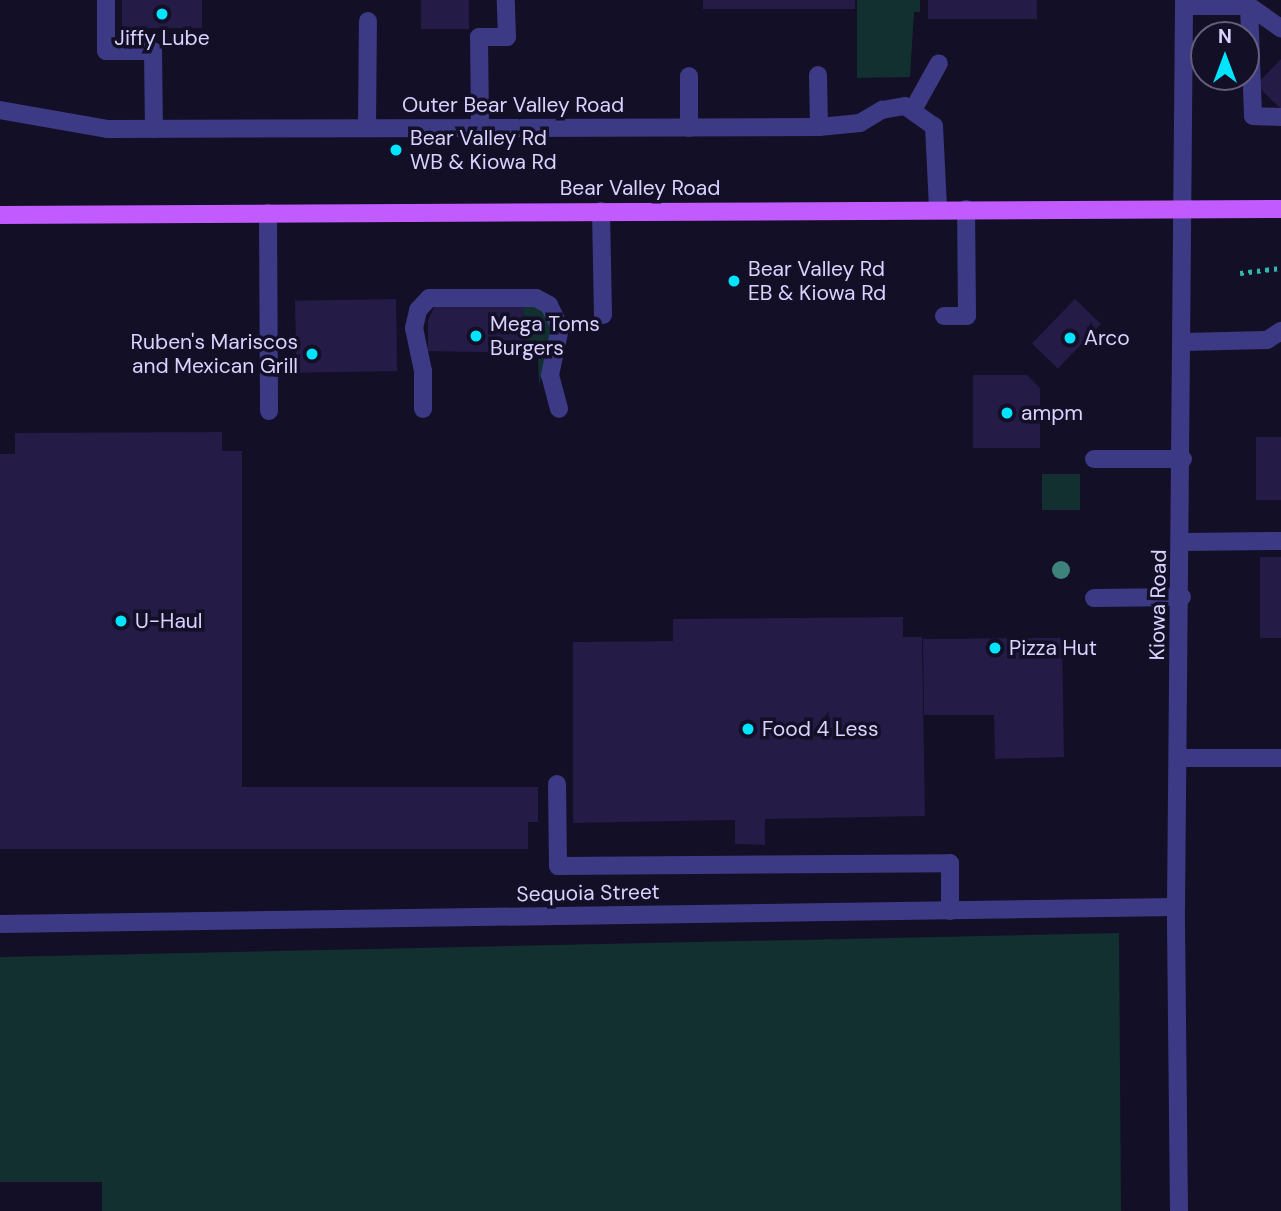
<!DOCTYPE html>
<html>
<head>
<meta charset="utf-8">
<style>
	body { margin:0 }
	#map { position:relative; width:1281px; height:1211px; overflow:hidden; background:#130f26; font-family:"DM Sans",sans-serif }
	div>[style] { position:absolute }
	.green>* { inset:0; background:#12302f; transform-origin:0 0 }
	.building>* { inset:0; background:#241b47; transform-origin:0 0 }
	.path>* { height:4.5px; margin-top:-2.25px; transform-origin:0; background:repeating-linear-gradient(90deg,#2fb8b0 0 3.5px,transparent 0 8.5px) }
	.minor>* { height:18px; margin:-9px; padding:0 9px; transform-origin:9px; border-radius:9px; background:#3d3a85 }
	.major>* { height:18px; margin:-9px; padding:0 9px; transform-origin:9px; border-radius:9px; background:#c25bff }
	.trees>* { width:18px; height:18px; margin:-9px; border-radius:50%; background:#3d827b }
	.dots>* { width:19px; height:19px; translate:-50% -50%; box-sizing:border-box; border:4px solid #130f26; border-radius:50% }
	span { translate:-50% -50%; white-space:nowrap; text-align:center; line-height:1.15; -webkit-text-stroke:7px #130f26; paint-order:stroke }
	.poi-label { font-size:21px; color:#d9d4ff }
	.left { translate:0 -50%; text-align:left }
	.right { translate:-100% -50%; text-align:right }
	.street-label { font-size:21px; color:#d9d4ff }
	.north { position:absolute; left:1190px; top:21px; width:70px; height:70px; box-sizing:border-box; background:#130f26; border:2px solid #625e7d; border-radius:50%; rotate:0deg; font-size:19px; font-weight:700; line-height:28px; text-align:center; color:#d9d4ff }
	.north::after { content:''; display:block; margin:auto; width:24px; height:32px; background:#00e5ff; clip-path:polygon(50% 0,100% 100%,50% 72%,0 100%) }
</style>
</head>
<body>
<div id="map">
	<div class="green">
		<i style="clip-path:polygon(857px 0,920px 0,920px 12px,914px 12px,910px 77px,857px 78px)"></i>
		<i style="clip-path:polygon(523px 304px,538px 306px,553px 325px,539px 385px,538px 357px,524px 356px)"></i>
		<i style="left:1042px;top:474px;width:38px;height:36px"></i>
		<i style="clip-path:polygon(1119px 933px,1121px 1211px,102px 1211px,102px 1182px,0 1182px,0 957px)"></i>
	</div>
	<div class="building">
		<i style="left:122px;top:0;width:80px;height:28px"></i>
		<i style="left:421px;top:0;width:48px;height:29px"></i>
		<i style="left:703px;top:0;width:152px;height:9px"></i>
		<i style="left:928px;top:0;width:109px;height:19px"></i>
		<i style="clip-path:polygon(1281px 59px,1281px 109px,1256px 85px)"></i>
		<i style="left:396px;top:299px;width:72px;height:101px;rotate:89deg"></i>
		<i style="left:1075px;top:299px;width:36px;height:62px;rotate:44deg"></i>
		<i style="clip-path:polygon(523px 300px,524px 353px,428px 351px,428px 320px,437px 301px)"></i>
		<i style="clip-path:polygon(973px 375px,1027px 375px,1040px 388px,1040px 448px,973px 448px)"></i>
		<i style="clip-path:polygon(222px 432px,222px 451px,242px 451px,242px 787px,538px 787px,538px 822px,528px 822px,528px 849px,0 849px,0 454px,15px 454px,15px 433px)"></i>
		<i style="left:1256px;top:437px;width:25px;height:63px"></i>
		<i style="left:1260px;top:557px;width:21px;height:81px"></i>
		<i style="clip-path:polygon(903px 617px,903px 637px,922px 637px,925px 816px,765px 819px,765px 845px,735px 844px,735px 820px,573px 823px,573px 642px,673px 641px,673px 619px)"></i>
		<i style="clip-path:polygon(1039px 638px,1062px 638px,1064px 757px,995px 759px,994px 715px,924px 715px,923px 639px)"></i>
	</div>
	<div class="path">
		<i style="left:1240px;top:273px;width:41px;rotate:-7deg"></i>
	</div>
	<div class="minor">
		<i style="left:106px;top:0;width:51px;rotate:90deg"></i>
		<i style="left:106px;top:51px;width:47px"></i>
		<i style="left:153px;top:51px;width:78px;rotate:89.3deg"></i>
		<i style="left:1184px;top:6px;width:65px"></i>
		<i style="left:1249px;top:6px;width:39px;rotate:35deg"></i>
		<i style="left:1249px;top:6px;width:110px;rotate:87.9deg"></i>
		<i style="left:1253px;top:116px;width:28px;rotate:2deg"></i>
		<i style="left:818px;top:75px;width:52px;rotate:88.9deg"></i>
		<i style="left:689px;top:76px;width:52px;rotate:90deg"></i>
		<i style="left:914px;top:108px;width:51px;rotate:-60.9deg"></i>
		<i style="left:0;top:110px;width:110px;rotate:10deg"></i>
		<i style="left:108px;top:129px;width:711px;rotate:-0.16deg"></i>
		<i style="left:819px;top:127px;width:41px;rotate:-5.6deg"></i>
		<i style="left:860px;top:123px;width:26px;rotate:-31deg"></i>
		<i style="left:882px;top:110px;width:23px;rotate:-10deg"></i>
		<i style="left:905px;top:106px;width:35px;rotate:35deg"></i>
		<i style="left:934px;top:126px;width:83px;rotate:87.2deg"></i>
		<i style="left:367px;top:128px;width:107px;rotate:-89.5deg"></i>
		<i style="left:480px;top:128px;width:91px;rotate:-90.6deg"></i>
		<i style="left:479px;top:37px;width:28px"></i>
		<i style="left:507px;top:37px;width:37px;rotate:-92deg"></i>
		<i style="left:601px;top:211px;width:104px;rotate:88.9deg"></i>
		<i style="left:268px;top:213px;width:198px;rotate:89.7deg"></i>
		<i style="left:944px;top:316px;width:23px"></i>
		<i style="left:967px;top:316px;width:107px;rotate:-90.5deg"></i>
		<i style="left:1183px;top:342px;width:84px;rotate:-1.4deg"></i>
		<i style="left:1267px;top:340px;width:17px;rotate:-33deg"></i>
		<i style="left:423px;top:409px;width:38px;rotate:-90deg"></i>
		<i style="left:423px;top:371px;width:44px;rotate:-101.8deg"></i>
		<i style="left:414px;top:328px;width:18px;rotate:-77deg"></i>
		<i style="left:418px;top:310px;width:16px;rotate:-47deg"></i>
		<i style="left:429px;top:298px;width:107px"></i>
		<i style="left:536px;top:298px;width:15px;rotate:28deg"></i>
		<i style="left:549px;top:305px;width:25px;rotate:64deg"></i>
		<i style="left:560px;top:328px;width:48px;rotate:102deg"></i>
		<i style="left:550px;top:375px;width:35px;rotate:75deg"></i>
		<i style="left:1094px;top:459px;width:89px"></i>
		<i style="left:1182px;top:542px;width:99px;rotate:-0.6deg"></i>
		<i style="left:1094px;top:598px;width:88px;rotate:-0.7deg"></i>
		<i style="left:1178px;top:758px;width:103px"></i>
		<i style="left:557px;top:784px;width:82px;rotate:89.3deg"></i>
		<i style="left:558px;top:866px;width:392px;rotate:-0.4deg"></i>
		<i style="left:950px;top:863px;width:48px;rotate:90deg"></i>
		<i style="left:0;top:924px;width:1176px;rotate:-0.83deg"></i>
		<i style="left:1179px;top:1211px;width:304px;rotate:-90.6deg"></i>
		<i style="left:1176px;top:907px;width:907px;rotate:-89.49deg"></i>
	</div>
	<div class="major">
		<i style="left:0;top:215px;width:1281px;rotate:-0.27deg"></i>
	</div>
	<div class="trees">
		<i style="left:1061px;top:570px"></i>
	</div>
	<div class="dots">
		<i style="left:162px;top:14px;background:#00e5ff"></i>
		<i style="left:396px;top:150px;background:#00e5ff"></i>
		<i style="left:734px;top:281px;background:#00e5ff"></i>
		<i style="left:476px;top:336px;background:#00e5ff"></i>
		<i style="left:1070px;top:338px;background:#00e5ff"></i>
		<i style="left:312px;top:354px;background:#00e5ff"></i>
		<i style="left:1007px;top:413px;background:#00e5ff"></i>
		<i style="left:121px;top:621px;background:#00e5ff"></i>
		<i style="left:995px;top:648px;background:#00e5ff"></i>
		<i style="left:748px;top:729px;background:#00e5ff"></i>
	</div>
	<div class="poi-label">
		<span style="left:162px;top:38px">Jiffy Lube</span>
		<span class="left" style="left:410px;top:150px">Bear Valley Rd<br>WB &amp; Kiowa Rd</span>
		<span class="left" style="left:748px;top:281px">Bear Valley Rd<br>EB &amp; Kiowa Rd</span>
		<span class="left" style="left:490px;top:336px">Mega Toms<br>Burgers</span>
		<span class="left" style="left:1084px;top:338px">Arco</span>
		<span class="right" style="left:298px;top:354px">Ruben's Mariscos<br>and Mexican Grill</span>
		<span class="left" style="left:1021px;top:413px">ampm</span>
		<span class="left" style="left:135px;top:621px">U-Haul</span>
		<span class="left" style="left:1009px;top:648px">Pizza Hut</span>
		<span class="left" style="left:762px;top:729px">Food 4 Less</span>
	</div>
	<div class="street-label">
		<span style="left:513px;top:105px">Outer Bear Valley Road</span>
		<span style="left:640px;top:188px">Bear Valley Road</span>
		<span style="left:1158px;top:605px;rotate:-89deg">Kiowa Road</span>
		<span style="left:588px;top:893px;rotate:-1deg">Sequoia Street</span>
	</div>
	<div class="north">N</div>
</div>
</body>
</html>
